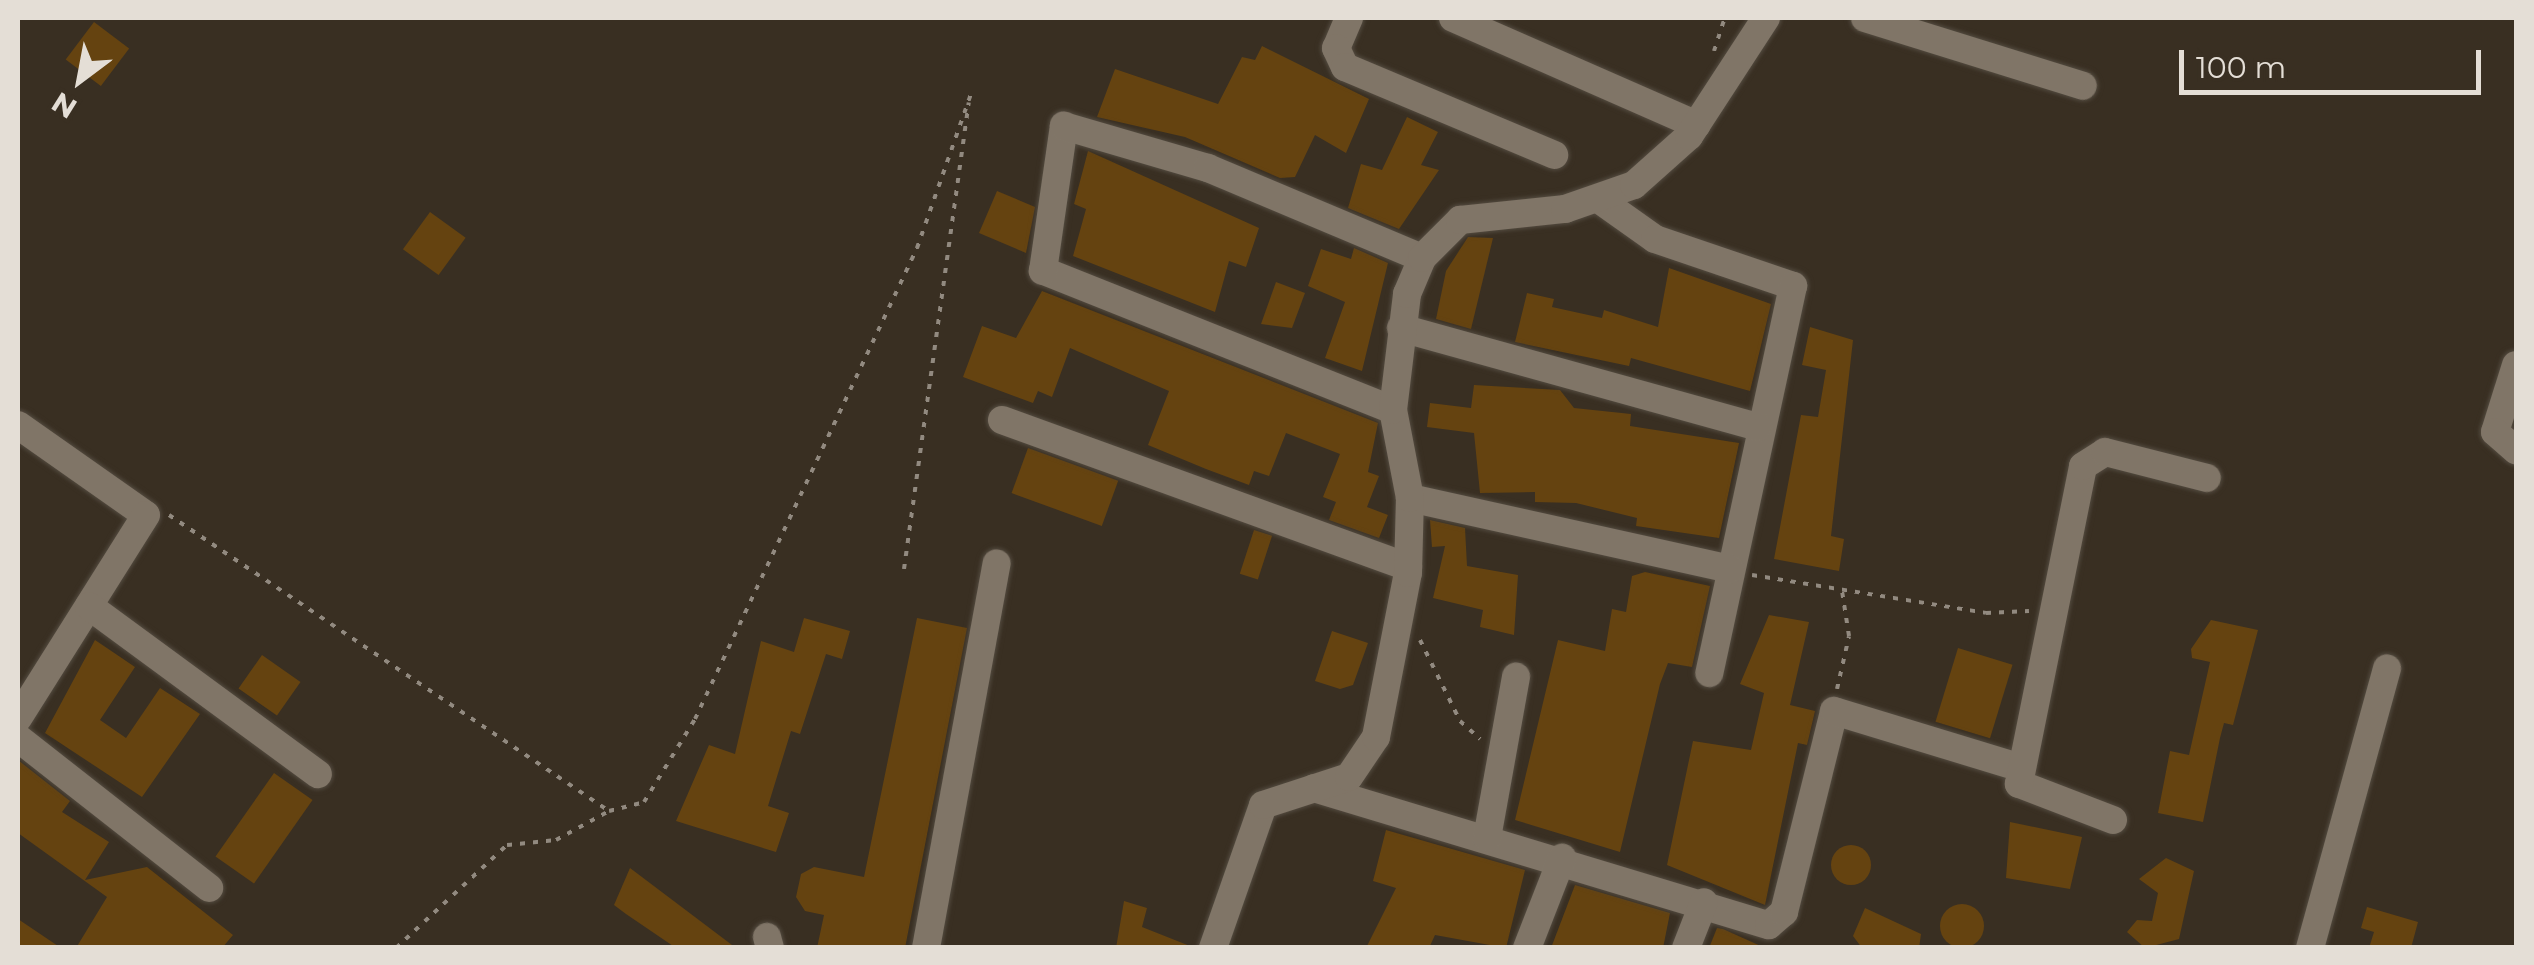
<!DOCTYPE html>
<html>
<head>
<meta charset="utf-8">
<style>
	body { margin:0 }
	#map { position:relative; width:2534px; height:965px; overflow:hidden; background:#392f22; font-family:Montserrat,sans-serif }
	div>[style] { position:absolute }
	.building>* { inset:0; background:#654310; transform-origin:0 0 }
	.round { border-radius:50% }
	.path>* { height:4px; margin-top:-2px; transform-origin:0; background:repeating-linear-gradient(90deg,#928a80 0 5px,transparent 0 13px) }
	.roads { filter:drop-shadow(0 0 2px #534b40) drop-shadow(0 0 2px #534b40) }
	.minor>* { height:28px; margin:-14px; padding:0 14px; transform-origin:14px; border-radius:14px; background:#807567 }
	span { translate:-50% -50%; white-space:nowrap; text-align:center; line-height:1.15; -webkit-text-stroke:8px #392f22; paint-order:stroke }
	.frame { position:absolute; inset:0; border:20px solid #e4ded6; pointer-events:none }
	.north { position:absolute; left:30px; top:30px; width:100px; height:100px; -webkit-text-stroke:8px #392f22; paint-order:stroke; rotate:212deg; font-size:28px; font-weight:700; line-height:40px; text-align:center; color:#e4ded6 }
	.north::after { content:''; display:block; margin:auto; width:35px; height:45px; background:#e4ded6; clip-path:polygon(50% 0,100% 100%,50% 72%,0 100%) }
	.scale { position:absolute; left:2179px; top:50px; width:302px; height:45px; box-sizing:border-box; border:5px solid #e4ded6; border-top:0; padding-left:12px; font-size:30px; line-height:35px; white-space:nowrap; color:#e4ded6; -webkit-text-stroke:8px #392f22; paint-order:stroke }
</style>
</head>
<body>
<div id="map">
	<div class="building">
		<i style="left:94px;top:22px;width:44px;height:47px;rotate:37deg"></i>
		<i style="clip-path:polygon(1262px 46px,1369px 99px,1346px 153px,1315px 135px,1295px 177px,1280px 178px,1185px 137px,1097px 117px,1115px 69px,1218px 104px,1242px 57px,1255px 60px)"></i>
		<i style="clip-path:polygon(1407px 117px,1438px 132px,1421px 165px,1439px 170px,1399px 229px,1348px 208px,1361px 164px,1382px 170px)"></i>
		<i style="clip-path:polygon(1088px 151px,1259px 228px,1246px 267px,1229px 261px,1215px 312px,1073px 256px,1086px 209px,1074px 204px)"></i>
		<i style="clip-path:polygon(997px 191px,1035px 207px,1026px 253px,979px 233px)"></i>
		<i style="left:430px;top:212px;width:44px;height:46px;rotate:36deg"></i>
		<i style="clip-path:polygon(1468px 237px,1493px 238px,1471px 329px,1436px 319px,1446px 271px)"></i>
		<i style="clip-path:polygon(1354px 248px,1388px 263px,1362px 371px,1325px 358px,1345px 302px,1308px 286px,1321px 249px,1351px 259px)"></i>
		<i style="clip-path:polygon(1669px 268px,1771px 304px,1750px 391px,1631px 358px,1629px 366px,1515px 342px,1527px 293px,1554px 299px,1552px 307px,1602px 318px,1604px 310px,1658px 327px)"></i>
		<i style="clip-path:polygon(1276px 282px,1305px 293px,1292px 328px,1261px 324px)"></i>
		<i style="clip-path:polygon(1042px 291px,1378px 423px,1368px 472px,1379px 476px,1367px 507px,1388px 515px,1379px 538px,1329px 520px,1336px 502px,1323px 497px,1340px 454px,1286px 433px,1269px 476px,1254px 471px,1249px 485px,1206px 469px,1148px 445px,1169px 391px,1070px 348px,1052px 397px,1038px 391px,1033px 403px,963px 377px,982px 326px,1016px 338px)"></i>
		<i style="clip-path:polygon(1810px 327px,1853px 340px,1831px 536px,1844px 539px,1839px 571px,1774px 559px,1801px 415px,1818px 417px,1826px 370px,1802px 365px)"></i>
		<i style="clip-path:polygon(1474px 385px,1560px 390px,1574px 408px,1631px 414px,1630px 426px,1739px 443px,1719px 538px,1636px 526px,1637px 518px,1576px 503px,1535px 502px,1535px 492px,1480px 493px,1474px 433px,1427px 427px,1430px 403px,1471px 408px)"></i>
		<i style="left:1028px;top:448px;width:96px;height:48px;rotate:20deg"></i>
		<i style="clip-path:polygon(1430px 520px,1465px 528px,1467px 566px,1518px 575px,1514px 635px,1480px 627px,1483px 610px,1433px 598px,1445px 546px,1432px 547px)"></i>
		<i style="left:1254px;top:530px;width:19px;height:46px;rotate:18deg"></i>
		<i style="clip-path:polygon(1645px 572px,1710px 586px,1692px 667px,1668px 663px,1660px 684px,1620px 852px,1515px 820px,1558px 640px,1605px 651px,1612px 609px,1626px 612px,1632px 576px)"></i>
		<i style="clip-path:polygon(1769px 615px,1809px 622px,1790px 705px,1815px 711px,1807px 745px,1798px 743px,1765px 905px,1667px 865px,1693px 741px,1751px 750px,1764px 693px,1740px 684px)"></i>
		<i style="clip-path:polygon(804px 618px,850px 631px,842px 659px,826px 654px,800px 734px,791px 731px,768px 806px,789px 813px,776px 852px,676px 821px,709px 745px,735px 754px,761px 641px,794px 652px)"></i>
		<i style="clip-path:polygon(917px 618px,967px 628px,905px 948px,817px 948px,824px 915px,805px 911px,796px 897px,801px 874px,814px 867px,864px 877px)"></i>
		<i style="clip-path:polygon(2211px 620px,2258px 630px,2233px 725px,2224px 723px,2220px 738px,2203px 822px,2158px 813px,2170px 751px,2189px 755px,2210px 662px,2192px 658px,2191px 649px)"></i>
		<i style="clip-path:polygon(1332px 631px,1368px 643px,1353px 685px,1340px 689px,1315px 681px)"></i>
		<i style="clip-path:polygon(95px 640px,135px 667px,100px 720px,126px 738px,160px 688px,200px 714px,142px 797px,45px 733px)"></i>
		<i style="left:1958px;top:648px;width:57px;height:77px;rotate:17deg"></i>
		<i style="left:262px;top:655px;width:47px;height:41px;rotate:35deg"></i>
		<i style="clip-path:polygon(18px 760px,70px 801px,62px 812px,109px 842px,85px 880px,147px 867px,233px 935px,222px 948px,76px 948px,107px 897px,18px 833px)"></i>
		<i style="left:274px;top:773px;width:47px;height:102px;rotate:35deg"></i>
		<i style="clip-path:polygon(2010px 822px,2082px 837px,2070px 889px,2006px 878px)"></i>
		<i style="clip-path:polygon(1386px 830px,1525px 870px,1506px 948px,1435px 935px,1429px 948px,1366px 948px,1396px 888px,1373px 881px)"></i>
		<i class="round" style="left:1831px;top:845px;width:40px;height:40px"></i>
		<i style="clip-path:polygon(2166px 858px,2194px 871px,2179px 939px,2145px 948px,2127px 932px,2137px 920px,2152px 921px,2158px 893px,2139px 879px)"></i>
		<i style="clip-path:polygon(630px 868px,736px 948px,676px 948px,626px 914px,614px 905px)"></i>
		<i style="clip-path:polygon(1575px 885px,1670px 913px,1663px 948px,1551px 948px)"></i>
		<i style="clip-path:polygon(1124px 901px,1147px 908px,1142px 927px,1195px 948px,1116px 948px)"></i>
		<i class="round" style="left:1940px;top:904px;width:44px;height:44px"></i>
		<i style="clip-path:polygon(2367px 907px,2418px 922px,2411px 948px,2369px 948px,2374px 932px,2361px 928px)"></i>
		<i style="clip-path:polygon(1865px 908px,1921px 934px,1919px 948px,1862px 948px,1853px 936px)"></i>
		<i style="clip-path:polygon(18px 919px,61px 948px,18px 948px)"></i>
		<i style="clip-path:polygon(1717px 928px,1723px 929px,1765px 948px,1709px 948px)"></i>
	</div>
	<div class="path">
		<i style="left:1714px;top:51px;width:35px;rotate:-72deg"></i>
		<i style="left:169px;top:515px;width:530px;rotate:33.93deg"></i>
		<i style="left:609px;top:811px;width:36px;rotate:-14deg"></i>
		<i style="left:644px;top:802px;width:97px;rotate:-58.4deg"></i>
		<i style="left:695px;top:719px;width:521px;rotate:-64.76deg"></i>
		<i style="left:917px;top:248px;width:163px;rotate:-70.7deg"></i>
		<i style="left:904px;top:569px;width:471px;rotate:-82.1deg"></i>
		<i style="left:1752px;top:575px;width:237px;rotate:9.2deg"></i>
		<i style="left:1986px;top:613px;width:43px;rotate:-2.7deg"></i>
		<i style="left:1420px;top:640px;width:90px;rotate:63.7deg"></i>
		<i style="left:1460px;top:721px;width:27px;rotate:42deg"></i>
		<i style="left:1837px;top:689px;width:54px;rotate:-77.2deg"></i>
		<i style="left:1849px;top:636px;width:46px;rotate:-98.8deg"></i>
		<i style="left:396px;top:948px;width:151px;rotate:-42.9deg"></i>
		<i style="left:507px;top:845px;width:49px;rotate:-5.8deg"></i>
		<i style="left:556px;top:840px;width:60px;rotate:-28.7deg"></i>
	</div>
	<div class="roads">
		<div class="minor">
			<i style="left:1349px;top:18px;width:33px;rotate:113deg"></i>
			<i style="left:1336px;top:48px;width:21px;rotate:65deg"></i>
			<i style="left:1345px;top:67px;width:227px;rotate:22.8deg"></i>
			<i style="left:1453px;top:18px;width:266px;rotate:23.7deg"></i>
			<i style="left:1865px;top:18px;width:228px;rotate:17.3deg"></i>
			<i style="left:1600px;top:200px;width:67px;rotate:35.3deg"></i>
			<i style="left:1655px;top:239px;width:146px;rotate:18.8deg"></i>
			<i style="left:1793px;top:286px;width:396px;rotate:102.2deg"></i>
			<i style="left:1401px;top:328px;width:370px;rotate:15.5deg"></i>
			<i style="left:2516px;top:365px;width:70px;rotate:107.4deg"></i>
			<i style="left:2495px;top:432px;width:28px;rotate:41deg"></i>
			<i style="left:1393px;top:410px;width:377px;rotate:-158.3deg"></i>
			<i style="left:1043px;top:271px;width:147px;rotate:-81.8deg"></i>
			<i style="left:1064px;top:126px;width:150px;rotate:16.3deg"></i>
			<i style="left:1208px;top:168px;width:232px;rotate:22.8deg"></i>
			<i style="left:1002px;top:420px;width:432px;rotate:19.9deg"></i>
			<i style="left:18px;top:425px;width:156px;rotate:35.1deg"></i>
			<i style="left:146px;top:515px;width:240px;rotate:122.2deg"></i>
			<i style="left:1410px;top:498px;width:328px;rotate:12.5deg"></i>
			<i style="left:89px;top:606px;width:284px;rotate:36.3deg"></i>
			<i style="left:18px;top:738px;width:243px;rotate:38.1deg"></i>
			<i style="left:1314px;top:788px;width:475px;rotate:16.8deg"></i>
			<i style="left:1769px;top:925px;width:20px;rotate:-41deg"></i>
			<i style="left:1784px;top:912px;width:207px;rotate:-76deg"></i>
			<i style="left:1834px;top:711px;width:196px;rotate:16.9deg"></i>
			<i style="left:2113px;top:820px;width:101px;rotate:-159deg"></i>
			<i style="left:2019px;top:784px;width:324px;rotate:-78.6deg"></i>
			<i style="left:2083px;top:466px;width:26px;rotate:-32deg"></i>
			<i style="left:2105px;top:452px;width:105px;rotate:14.3deg"></i>
			<i style="left:1487px;top:838px;width:164px;rotate:-79.8deg"></i>
			<i style="left:767px;top:937px;width:11px;rotate:75deg"></i>
			<i style="left:926px;top:948px;width:391px;rotate:-79.6deg"></i>
			<i style="left:1213px;top:948px;width:151px;rotate:-70.7deg"></i>
			<i style="left:1263px;top:805px;width:90px;rotate:-18deg"></i>
			<i style="left:1349px;top:777px;width:48px;rotate:-56deg"></i>
			<i style="left:1376px;top:737px;width:167px;rotate:-79deg"></i>
			<i style="left:1408px;top:573px;width:75px;rotate:-88.5deg"></i>
			<i style="left:1410px;top:498px;width:90px;rotate:-100.9deg"></i>
			<i style="left:1393px;top:410px;width:117px;rotate:-83.1deg"></i>
			<i style="left:1407px;top:294px;width:39px;rotate:-67deg"></i>
			<i style="left:1422px;top:258px;width:54px;rotate:-45deg"></i>
			<i style="left:1460px;top:220px;width:106px;rotate:-6deg"></i>
			<i style="left:1565px;top:209px;width:73px;rotate:-19.2deg"></i>
			<i style="left:1634px;top:185px;width:74px;rotate:-41.7deg"></i>
			<i style="left:1689px;top:136px;width:141px;rotate:-56.9deg"></i>
			<i style="left:1527px;top:948px;width:97px;rotate:-68.7deg"></i>
			<i style="left:1686px;top:948px;width:49px;rotate:-68.6deg"></i>
			<i style="left:2310px;top:948px;width:290px;rotate:-74.6deg"></i>
		</div>
	</div>
	<div class="frame"></div>
	<div class="north">N</div>
	<div class="scale">100 m</div>
</div>
</body>
</html>
